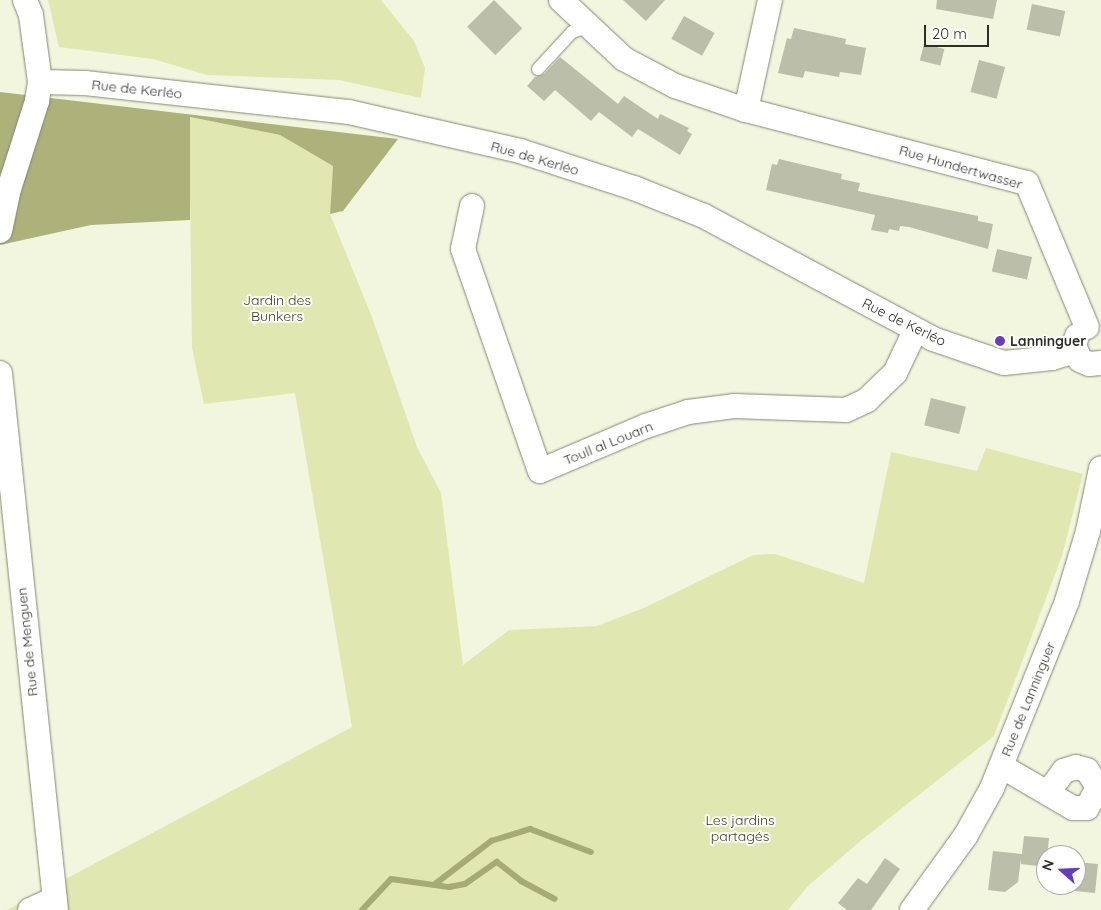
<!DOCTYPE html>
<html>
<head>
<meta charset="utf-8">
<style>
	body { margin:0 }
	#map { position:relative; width:1101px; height:910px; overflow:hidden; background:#f3f6df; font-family:Quicksand,sans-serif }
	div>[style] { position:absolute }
	.green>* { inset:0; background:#e1e7b1 }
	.forest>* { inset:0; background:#adb27b }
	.stream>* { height:6px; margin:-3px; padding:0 3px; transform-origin:3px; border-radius:3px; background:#a6ab74 }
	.building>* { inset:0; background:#bbbea8; transform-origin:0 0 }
	.roads { filter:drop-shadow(0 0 1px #848772) drop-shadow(0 0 1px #848772) }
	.lane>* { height:12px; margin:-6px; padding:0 6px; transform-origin:6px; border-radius:6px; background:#fff }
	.street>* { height:24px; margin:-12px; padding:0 12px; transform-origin:12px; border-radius:12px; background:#fff }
	.dots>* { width:14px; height:14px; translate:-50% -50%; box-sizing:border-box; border:2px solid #fff; border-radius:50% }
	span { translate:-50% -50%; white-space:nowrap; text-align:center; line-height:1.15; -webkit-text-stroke:4px #fff; paint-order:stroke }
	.street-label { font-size:14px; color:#2d2e26 }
	.park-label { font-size:14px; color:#3f4217 }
	.poi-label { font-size:14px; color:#2d2e26; font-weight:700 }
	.left { translate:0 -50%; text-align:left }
	.north { position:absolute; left:1036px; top:845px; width:50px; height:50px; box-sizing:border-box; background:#fff; border:1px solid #ababa8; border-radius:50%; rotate:290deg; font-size:14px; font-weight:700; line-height:20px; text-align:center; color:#2d2e26 }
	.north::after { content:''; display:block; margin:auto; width:18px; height:22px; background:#643fb7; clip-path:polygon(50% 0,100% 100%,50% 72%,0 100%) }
	.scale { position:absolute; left:924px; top:25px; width:65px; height:22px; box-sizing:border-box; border:2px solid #2d2e26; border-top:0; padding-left:6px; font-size:15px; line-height:18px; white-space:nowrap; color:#2d2e26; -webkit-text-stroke:4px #fff; paint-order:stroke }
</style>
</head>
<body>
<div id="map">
	<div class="green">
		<i style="clip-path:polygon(48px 0,381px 0,414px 41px,425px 68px,421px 98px,339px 80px,207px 75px,153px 59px,59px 47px)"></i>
		<i style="clip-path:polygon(189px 117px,280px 135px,333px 166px,330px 214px,372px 317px,417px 447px,441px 493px,463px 665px,509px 630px,597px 626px,646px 607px,753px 555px,775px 554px,864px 583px,891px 452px,977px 471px,986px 448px,1083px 474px,1062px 556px,994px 736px,864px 838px,808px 886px,788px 910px,7px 910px,352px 727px,295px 393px,204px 404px,192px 348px)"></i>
	</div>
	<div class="forest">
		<i style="clip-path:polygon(0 92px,398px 139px,343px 211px,330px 214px,333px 166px,280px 135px,190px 117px,190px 220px,91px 225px,0 245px)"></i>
	</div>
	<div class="stream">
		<i style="left:435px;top:884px;width:71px;rotate:-37.5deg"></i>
		<i style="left:491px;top:841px;width:41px;rotate:-17.1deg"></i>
		<i style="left:530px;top:829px;width:65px;rotate:20.7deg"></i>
		<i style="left:362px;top:910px;width:42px;rotate:-46.9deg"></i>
		<i style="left:391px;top:879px;width:59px;rotate:7.9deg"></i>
		<i style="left:449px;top:887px;width:16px;rotate:-11deg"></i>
		<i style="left:465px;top:884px;width:39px;rotate:-35deg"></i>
		<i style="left:497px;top:862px;width:31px;rotate:38deg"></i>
		<i style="left:521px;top:881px;width:38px;rotate:28deg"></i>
	</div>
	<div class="building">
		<i style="left:494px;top:0;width:40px;height:38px;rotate:45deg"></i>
		<i style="clip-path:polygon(623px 0,665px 0,646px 21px)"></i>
		<i style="clip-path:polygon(937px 0,997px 0,993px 19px,936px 9px)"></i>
		<i style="left:1032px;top:4px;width:34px;height:26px;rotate:12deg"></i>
		<i style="left:684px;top:16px;width:35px;height:26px;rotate:29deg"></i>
		<i style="clip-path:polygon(794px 28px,846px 39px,845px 44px,866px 48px,861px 75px,840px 72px,839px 77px,805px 71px,803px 78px,778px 73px,787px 38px,791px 39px)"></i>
		<i style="left:924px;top:44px;width:21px;height:17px;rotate:14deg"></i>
		<i style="clip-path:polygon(560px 57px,618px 104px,624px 96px,658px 119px,660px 114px,689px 128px,687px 131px,692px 134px,680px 155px,638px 129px,632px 137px,599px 112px,591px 121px,555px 90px,544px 101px,527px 86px,535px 77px,544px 74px)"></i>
		<i style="left:979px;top:60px;width:27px;height:33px;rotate:15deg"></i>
		<i style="clip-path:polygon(779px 159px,842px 174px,841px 179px,860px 183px,858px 191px,978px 216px,978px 221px,993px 224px,988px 249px,909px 227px,900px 226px,899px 231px,889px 229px,888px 233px,871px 230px,875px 215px,766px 190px,772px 164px,777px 165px)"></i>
		<i style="left:997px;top:249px;width:36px;height:23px;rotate:13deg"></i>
		<i style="left:931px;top:398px;width:36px;height:28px;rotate:14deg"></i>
		<i style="clip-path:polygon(1024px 836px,1049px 838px,1046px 867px,1021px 864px,1021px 859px,1018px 882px,1005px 892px,988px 890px,993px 851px,1022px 854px)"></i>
		<i style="clip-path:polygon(885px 858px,900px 869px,871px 910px,847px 910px,838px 903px,858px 878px,867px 884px)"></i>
		<i style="clip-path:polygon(1076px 862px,1098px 864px,1095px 893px,1054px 889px,1055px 885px,1076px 885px)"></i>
	</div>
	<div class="roads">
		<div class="lane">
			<i style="left:538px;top:69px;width:50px;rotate:-47.4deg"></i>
			<i style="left:572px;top:32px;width:16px;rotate:-18deg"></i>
		</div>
		<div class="street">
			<i style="left:561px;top:0;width:86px;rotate:43.1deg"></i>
			<i style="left:624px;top:59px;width:58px;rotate:27.9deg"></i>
			<i style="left:675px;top:86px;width:75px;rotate:18.7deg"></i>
			<i style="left:746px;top:110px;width:290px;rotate:14.6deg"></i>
			<i style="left:1027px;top:183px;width:156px;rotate:67.4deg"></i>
			<i style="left:40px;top:82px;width:45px;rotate:1.3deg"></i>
			<i style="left:85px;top:83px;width:266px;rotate:6.3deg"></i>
			<i style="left:349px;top:112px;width:175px;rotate:12.8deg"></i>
			<i style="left:520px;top:151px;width:120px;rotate:18deg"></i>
			<i style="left:634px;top:188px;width:75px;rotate:21.8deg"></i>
			<i style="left:704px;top:216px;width:260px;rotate:28.2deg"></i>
			<i style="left:933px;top:339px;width:75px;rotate:18.7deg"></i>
			<i style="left:1004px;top:363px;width:48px;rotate:-5.9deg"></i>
			<i style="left:1052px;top:358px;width:24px;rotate:-17deg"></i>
			<i style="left:746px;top:110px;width:113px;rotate:-77.7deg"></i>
			<i style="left:472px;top:206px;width:44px;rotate:101.8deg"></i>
			<i style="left:463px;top:249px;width:235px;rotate:70.9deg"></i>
			<i style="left:540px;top:471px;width:115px;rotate:-23deg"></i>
			<i style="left:646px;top:426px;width:44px;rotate:-18.4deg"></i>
			<i style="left:688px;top:412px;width:46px;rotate:-7.4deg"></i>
			<i style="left:734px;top:406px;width:112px;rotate:2deg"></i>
			<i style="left:846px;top:410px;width:23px;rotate:-25deg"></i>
			<i style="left:867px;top:400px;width:39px;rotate:-44deg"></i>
			<i style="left:895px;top:373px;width:47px;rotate:-64.5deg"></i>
			<i style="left:0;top:231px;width:40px;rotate:-78deg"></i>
			<i style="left:8px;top:192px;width:96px;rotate:-72.3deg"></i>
			<i style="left:37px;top:101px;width:19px;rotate:-81deg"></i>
			<i style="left:40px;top:82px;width:68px;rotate:-97.7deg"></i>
			<i style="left:31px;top:15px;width:16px;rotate:-112deg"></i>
			<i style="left:1077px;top:336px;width:9px;rotate:108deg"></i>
			<i style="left:1074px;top:345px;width:16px;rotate:68deg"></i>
			<i style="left:1080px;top:360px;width:10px;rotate:24deg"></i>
			<i style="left:1089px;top:364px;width:12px;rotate:-5deg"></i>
			<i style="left:0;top:373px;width:540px;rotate:84.05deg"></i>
			<i style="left:1001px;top:766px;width:83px;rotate:30.3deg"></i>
			<i style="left:1073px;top:808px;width:14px"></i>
			<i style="left:1087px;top:808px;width:24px;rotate:-62deg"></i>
			<i style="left:1098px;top:787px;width:20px;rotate:-123deg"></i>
			<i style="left:1087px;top:770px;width:11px;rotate:-165deg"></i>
			<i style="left:1076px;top:767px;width:13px;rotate:162deg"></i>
			<i style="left:1064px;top:771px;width:25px;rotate:127deg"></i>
			<i style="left:30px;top:910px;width:27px;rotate:-24deg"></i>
			<i style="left:912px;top:910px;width:92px;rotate:-54.2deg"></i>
			<i style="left:966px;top:835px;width:54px;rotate:-61deg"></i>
			<i style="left:992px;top:788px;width:201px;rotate:-68.1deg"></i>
			<i style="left:1067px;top:601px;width:73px;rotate:-73.3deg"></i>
			<i style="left:1088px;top:531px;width:64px;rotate:-78.3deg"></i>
		</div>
	</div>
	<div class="dots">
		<i style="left:1000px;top:341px;background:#643fb7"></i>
	</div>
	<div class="street-label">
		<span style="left:137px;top:89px;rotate:6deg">Rue de Kerléo</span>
		<span style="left:535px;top:158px;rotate:16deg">Rue de Kerléo</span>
		<span style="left:961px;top:167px;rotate:16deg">Rue Hundertwasser</span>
		<span style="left:904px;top:322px;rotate:26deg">Rue de Kerléo</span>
		<span style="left:608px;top:443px;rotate:-22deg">Toull al Louarn</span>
		<span style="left:27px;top:642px;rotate:-96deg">Rue de Menguen</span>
		<span style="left:1028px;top:699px;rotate:-68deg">Rue de Lanninguer</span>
	</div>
	<div class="park-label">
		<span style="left:277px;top:308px">Jardin des<br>Bunkers</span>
		<span style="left:740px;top:828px">Les jardins<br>partagés</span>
	</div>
	<div class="poi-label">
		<span class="left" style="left:1010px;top:341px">Lanninguer</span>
	</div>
	<div class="north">N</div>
	<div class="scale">20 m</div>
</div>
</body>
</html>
